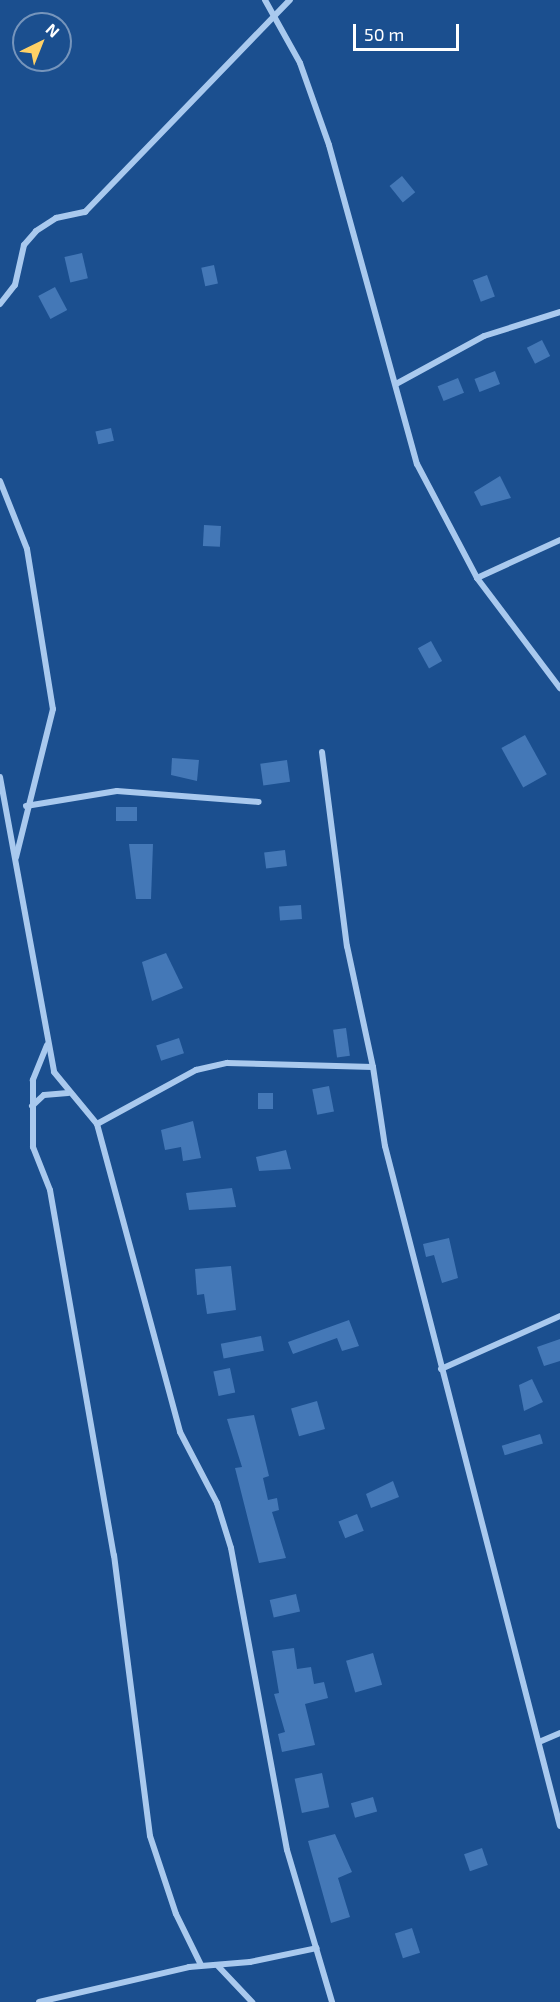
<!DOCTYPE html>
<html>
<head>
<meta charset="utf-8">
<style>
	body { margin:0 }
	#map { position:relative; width:560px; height:2002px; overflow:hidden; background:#1b4f8f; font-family:"Exo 2",sans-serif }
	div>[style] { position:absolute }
	.building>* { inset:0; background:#4478b7; transform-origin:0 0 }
	.street>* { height:6px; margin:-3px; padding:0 3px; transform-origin:3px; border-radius:3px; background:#a9c9ee }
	span { translate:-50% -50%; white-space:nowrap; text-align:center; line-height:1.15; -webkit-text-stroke:4.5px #1b4f8f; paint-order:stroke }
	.north { position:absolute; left:12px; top:12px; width:60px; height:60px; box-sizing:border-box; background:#1b4f8f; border:2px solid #7695bc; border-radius:50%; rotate:43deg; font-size:16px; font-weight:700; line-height:24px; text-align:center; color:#fff }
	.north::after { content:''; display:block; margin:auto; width:21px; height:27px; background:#ffd166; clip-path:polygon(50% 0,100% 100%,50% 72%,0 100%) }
	.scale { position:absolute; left:353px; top:24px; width:106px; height:27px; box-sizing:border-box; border:3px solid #fff; border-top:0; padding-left:8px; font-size:18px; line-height:21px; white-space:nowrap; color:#fff; -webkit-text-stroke:4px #1b4f8f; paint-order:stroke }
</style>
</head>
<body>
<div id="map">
	<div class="building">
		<i style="left:402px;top:176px;width:21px;height:16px;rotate:51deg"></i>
		<i style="left:82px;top:253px;width:26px;height:18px;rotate:77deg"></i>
		<i style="left:214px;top:265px;width:19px;height:13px;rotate:78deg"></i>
		<i style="left:487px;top:275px;width:23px;height:15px;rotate:70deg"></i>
		<i style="left:55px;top:287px;width:26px;height:19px;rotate:62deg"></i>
		<i style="left:542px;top:340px;width:18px;height:17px;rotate:63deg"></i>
		<i style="left:495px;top:371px;width:14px;height:22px;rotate:69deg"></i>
		<i style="left:458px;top:378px;width:16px;height:22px;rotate:68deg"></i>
		<i style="left:111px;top:428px;width:13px;height:16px;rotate:77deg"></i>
		<i style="clip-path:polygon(500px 476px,511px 498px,481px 506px,474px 492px)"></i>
		<i style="left:204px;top:525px;width:17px;height:21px;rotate:3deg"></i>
		<i style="left:431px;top:641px;width:23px;height:15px;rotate:61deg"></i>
		<i style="left:525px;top:735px;width:45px;height:27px;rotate:61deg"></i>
		<i style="clip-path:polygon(172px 758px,199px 760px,197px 781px,171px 775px)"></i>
		<i style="left:287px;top:760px;width:22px;height:27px;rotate:82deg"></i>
		<i style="left:116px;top:807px;width:21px;height:14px"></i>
		<i style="clip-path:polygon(129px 844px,153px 844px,151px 899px,136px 899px)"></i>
		<i style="left:285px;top:850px;width:16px;height:21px;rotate:83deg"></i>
		<i style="left:301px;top:905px;width:14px;height:22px;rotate:86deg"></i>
		<i style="clip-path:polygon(166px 953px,183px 988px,152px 1001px,142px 962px)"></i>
		<i style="left:346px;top:1028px;width:28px;height:13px;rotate:82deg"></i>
		<i style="left:179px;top:1038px;width:16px;height:24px;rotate:72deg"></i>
		<i style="left:329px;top:1086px;width:26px;height:17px;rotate:79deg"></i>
		<i style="left:258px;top:1093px;width:15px;height:16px"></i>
		<i style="clip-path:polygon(193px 1121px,201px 1158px,183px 1161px,181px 1147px,165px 1150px,161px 1130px)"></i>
		<i style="clip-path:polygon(286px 1150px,291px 1169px,259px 1171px,256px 1157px)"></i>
		<i style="clip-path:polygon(232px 1188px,236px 1207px,189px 1210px,186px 1193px)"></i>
		<i style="clip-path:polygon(449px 1238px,458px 1278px,442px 1283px,434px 1255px,426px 1257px,423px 1244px)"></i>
		<i style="clip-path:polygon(231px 1266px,236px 1310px,207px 1314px,204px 1294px,197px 1295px,195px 1269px)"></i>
		<i style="clip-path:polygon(349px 1320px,359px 1346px,342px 1351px,337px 1338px,293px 1354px,288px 1342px)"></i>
		<i style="left:261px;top:1336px;width:15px;height:41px;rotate:79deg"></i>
		<i style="clip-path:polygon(560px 1339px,560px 1361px,544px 1366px,537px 1347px)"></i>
		<i style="left:230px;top:1368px;width:25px;height:17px;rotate:78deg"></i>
		<i style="clip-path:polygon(532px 1379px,543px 1402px,524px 1411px,519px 1385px)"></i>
		<i style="left:317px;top:1401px;width:29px;height:27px;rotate:74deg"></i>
		<i style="clip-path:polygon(254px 1415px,269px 1476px,263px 1478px,268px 1500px,277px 1498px,279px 1510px,272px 1512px,286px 1558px,259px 1563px,235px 1468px,242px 1467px,227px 1419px)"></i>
		<i style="left:540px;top:1434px;width:10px;height:40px;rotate:73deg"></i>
		<i style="clip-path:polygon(393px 1481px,399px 1497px,371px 1508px,366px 1494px)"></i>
		<i style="left:357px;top:1514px;width:18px;height:20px;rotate:68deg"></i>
		<i style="left:296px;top:1594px;width:18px;height:27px;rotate:77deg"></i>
		<i style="clip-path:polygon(294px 1648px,297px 1669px,311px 1667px,314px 1684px,324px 1682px,328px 1698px,305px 1704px,315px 1745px,282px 1752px,278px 1734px,285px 1732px,274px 1694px,279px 1693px,272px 1651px)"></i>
		<i style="left:373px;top:1653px;width:33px;height:28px;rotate:74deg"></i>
		<i style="left:322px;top:1773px;width:35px;height:28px;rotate:78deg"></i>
		<i style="left:373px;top:1797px;width:15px;height:23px;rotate:74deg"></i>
		<i style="clip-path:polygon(335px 1834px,352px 1872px,338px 1878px,350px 1917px,331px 1923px,308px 1841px)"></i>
		<i style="left:482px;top:1848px;width:18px;height:19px;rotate:71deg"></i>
		<i style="left:412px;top:1928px;width:26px;height:18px;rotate:72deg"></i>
	</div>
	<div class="street">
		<i style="left:265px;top:0;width:72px;rotate:60.9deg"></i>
		<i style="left:300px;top:63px;width:87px;rotate:70.5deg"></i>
		<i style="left:329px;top:145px;width:331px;rotate:74.6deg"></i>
		<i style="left:417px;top:464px;width:129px;rotate:62.2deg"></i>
		<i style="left:477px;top:578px;width:138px;rotate:53deg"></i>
		<i style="left:0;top:304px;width:24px;rotate:-52deg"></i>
		<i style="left:15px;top:285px;width:41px;rotate:-77.3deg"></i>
		<i style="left:24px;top:245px;width:18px;rotate:-49deg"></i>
		<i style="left:36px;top:231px;width:24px;rotate:-33deg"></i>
		<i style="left:56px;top:218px;width:30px;rotate:-12deg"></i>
		<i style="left:85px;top:212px;width:295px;rotate:-46deg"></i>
		<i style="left:396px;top:384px;width:100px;rotate:-28.6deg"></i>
		<i style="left:484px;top:336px;width:80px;rotate:-17.5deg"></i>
		<i style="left:0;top:481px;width:73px;rotate:68.3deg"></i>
		<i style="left:27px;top:549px;width:162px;rotate:80.8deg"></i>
		<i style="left:53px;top:709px;width:153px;rotate:104deg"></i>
		<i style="left:477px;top:578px;width:91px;rotate:-24.6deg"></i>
		<i style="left:322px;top:752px;width:196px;rotate:82.7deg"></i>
		<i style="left:347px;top:946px;width:124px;rotate:77.9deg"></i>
		<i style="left:0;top:777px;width:300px;rotate:79.6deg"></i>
		<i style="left:54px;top:1072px;width:67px;rotate:50.4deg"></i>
		<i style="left:97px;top:1124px;width:319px;rotate:74.9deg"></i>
		<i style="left:180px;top:1432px;width:80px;rotate:62.5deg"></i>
		<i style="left:217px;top:1503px;width:47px;rotate:72.7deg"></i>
		<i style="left:231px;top:1548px;width:307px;rotate:79.5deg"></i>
		<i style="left:287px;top:1850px;width:159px;rotate:73.5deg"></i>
		<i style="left:26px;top:806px;width:92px;rotate:-9.4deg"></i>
		<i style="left:117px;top:791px;width:142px;rotate:4.4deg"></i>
		<i style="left:47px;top:1045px;width:38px;rotate:112deg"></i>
		<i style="left:33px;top:1080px;width:67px;rotate:90deg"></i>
		<i style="left:33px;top:1147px;width:46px;rotate:68.4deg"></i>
		<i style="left:50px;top:1190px;width:371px;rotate:80.1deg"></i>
		<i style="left:114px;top:1555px;width:283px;rotate:82.7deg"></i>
		<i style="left:150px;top:1836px;width:82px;rotate:71.6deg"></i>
		<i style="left:176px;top:1914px;width:57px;rotate:63.9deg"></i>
		<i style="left:32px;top:1106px;width:16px;rotate:-43deg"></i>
		<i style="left:44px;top:1095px;width:24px;rotate:-5deg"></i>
		<i style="left:97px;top:1124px;width:113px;rotate:-28.6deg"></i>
		<i style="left:196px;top:1070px;width:32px;rotate:-13deg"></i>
		<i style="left:227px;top:1063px;width:146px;rotate:1.6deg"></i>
		<i style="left:373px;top:1067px;width:80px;rotate:81.4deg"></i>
		<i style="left:385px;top:1146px;width:702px;rotate:75.57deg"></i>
		<i style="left:441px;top:1369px;width:130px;rotate:-24deg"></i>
		<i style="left:539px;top:1742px;width:23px;rotate:-23deg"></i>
		<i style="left:218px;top:1966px;width:50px;rotate:46.6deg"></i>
		<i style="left:39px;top:2002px;width:154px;rotate:-13.1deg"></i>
		<i style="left:189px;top:1967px;width:61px;rotate:-4.7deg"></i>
		<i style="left:250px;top:1962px;width:68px;rotate:-11.8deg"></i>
	</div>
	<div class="north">N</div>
	<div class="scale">50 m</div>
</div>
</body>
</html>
